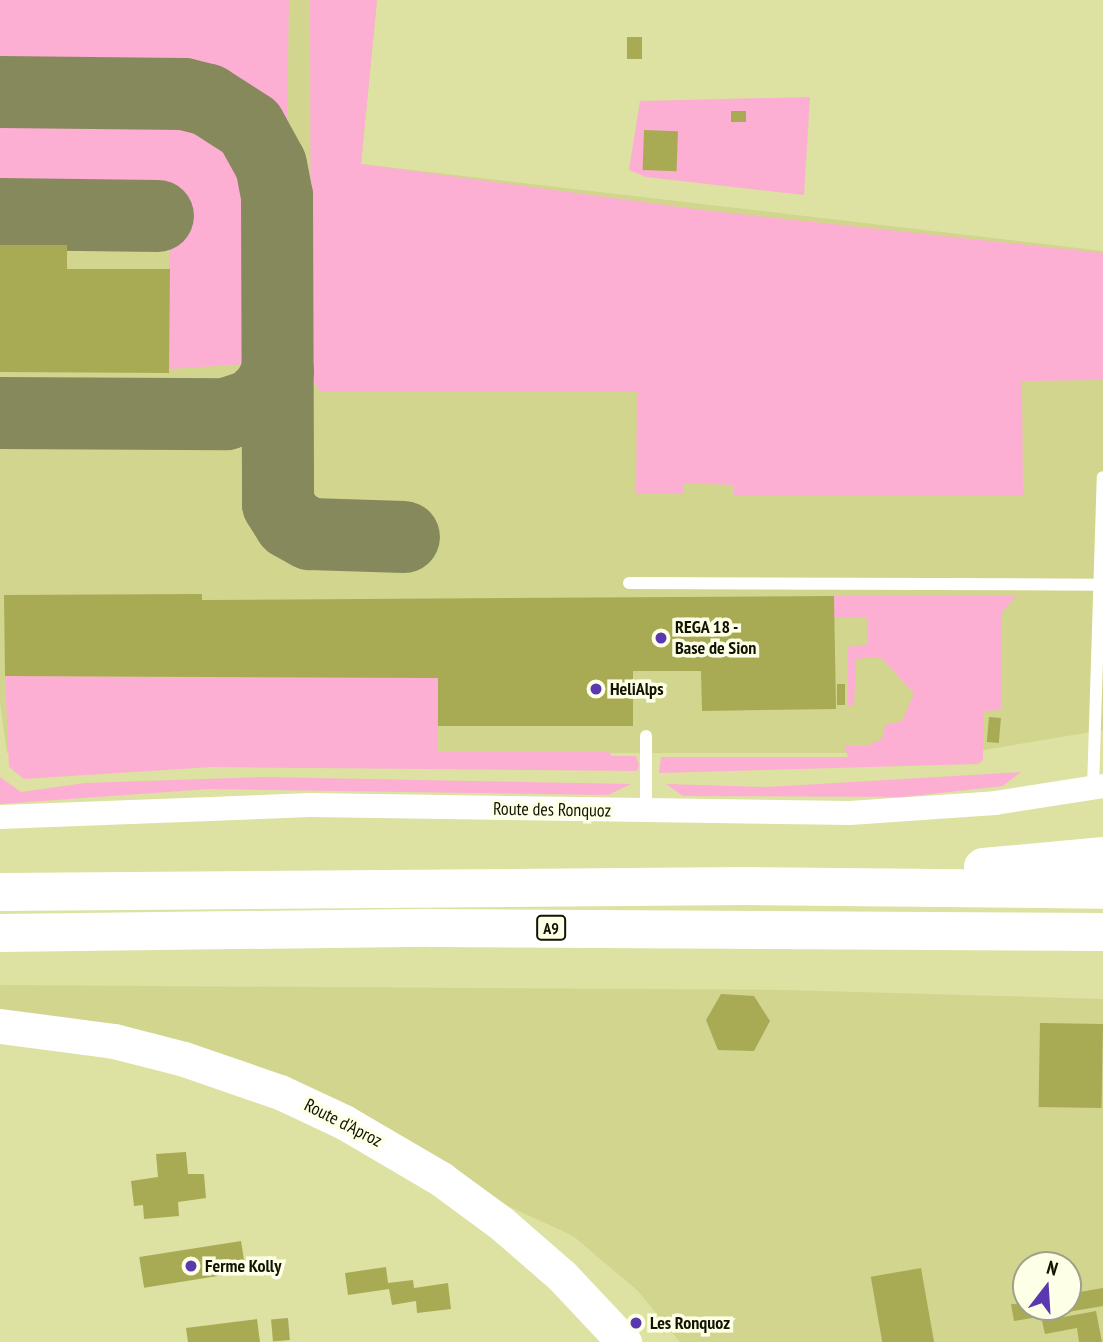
<!DOCTYPE html>
<html>
<head>
<meta charset="utf-8">
<style>
	body { margin:0 }
	#map { position:relative; width:1103px; height:1342px; overflow:hidden; background:#dde1a2; font-family:"PT Sans Narrow",sans-serif }
	div>[style] { position:absolute }
	.built>* { inset:0; background:#d2d58e }
	.green>* { inset:0; background:#fcafd2 }
	.taxiway>* { height:72px; margin:-36px; padding:0 36px; transform-origin:36px; border-radius:36px; background:#86895c }
	.building>* { inset:0; background:#a8ab54; transform-origin:0 0 }
	.lane>* { height:12px; margin:-6px; padding:0 6px; transform-origin:6px; border-radius:6px; background:#fff }
	.street>* { height:24px; margin:-12px; padding:0 12px; transform-origin:12px; border-radius:12px; background:#fff }
	.secondary>* { height:35px; margin:-17.5px; padding:0 17.5px; transform-origin:17.5px; border-radius:17.5px; background:#fff }
	.highway>* { height:38px; margin:-19px; padding:0 19px; transform-origin:19px; border-radius:19px; background:#fff }
	.dots>* { width:19px; height:19px; translate:-50% -50%; box-sizing:border-box; border:4px solid #fdffe6; border-radius:50% }
	span { translate:-50% -50%; white-space:nowrap; text-align:center; line-height:1.15; -webkit-text-stroke:7px #fdffe6; paint-order:stroke }
	.shield-label span { padding:2px 5px; background:#fdffe6; border:2px solid; border-radius:5px; -webkit-text-stroke-width:0 }
	.shield-label { font-size:16px; color:#131400; font-weight:700 }
	.poi-label { font-size:18px; color:#131400; font-weight:700 }
	.left { translate:0 -50%; text-align:left }
	.street-label { font-size:18px; color:#131400 }
	.north { position:absolute; left:1012px; top:1251px; width:70px; height:70px; box-sizing:border-box; background:#fdffe6; border:2px solid #9fa18a; border-radius:50%; rotate:17deg; font-size:19px; font-weight:700; line-height:28px; text-align:center; color:#131400 }
	.north::after { content:''; display:block; margin:auto; width:24px; height:32px; background:#5a38b0; clip-path:polygon(50% 0,100% 100%,50% 72%,0 100%) }
</style>
</head>
<body>
<div id="map">
	<div class="built">
		<i style="clip-path:polygon(0 0,377px 0,361px 164px,1103px 251px,1103px 730px,966px 753px,7px 753px,0 703px)"></i>
		<i style="clip-path:polygon(evenodd,0 985px,784px 990px,1103px 999px,1103px 1342px,680px 1342px,637px 1290px,573px 1236px,506px 1205px,429px 1154px,0 1010px,0 985px,1026px 1265px,1068px 1265px,1068px 1307px,1026px 1307px,1026px 1265px)"></i>
	</div>
	<div class="green">
		<i style="clip-path:polygon(0 0,289px 0,287px 126px,257px 93px,232px 77px,212px 73px,0 72px)"></i>
		<i style="clip-path:polygon(310px 0,377px 0,361px 164px,702px 210px,1103px 253px,1103px 380px,1022px 381px,1023px 495px,734px 495px,734px 485px,684px 483px,684px 494px,636px 494px,637px 392px,320px 391px,311px 378px)"></i>
		<i style="clip-path:polygon(810px 97px,804px 195px,646px 177px,629px 170px,640px 101px)"></i>
		<i style="clip-path:polygon(0 112px,165px 113px,201px 127px,230px 150px,247px 185px,247px 364px,169px 369px,169px 199px,0 196px)"></i>
		<i style="clip-path:polygon(1017px 595px,1001px 613px,1001px 710px,984px 711px,983px 760px,978px 764px,659px 773px,661px 757px,848px 757px,844px 746px,867px 746px,882px 739px,885px 725px,902px 721px,914px 693px,880px 657px,856px 659px,854px 706px,848px 705px,848px 647px,868px 644px,867px 618px,834px 618px,834px 596px)"></i>
		<i style="clip-path:polygon(5px 676px,438px 678px,438px 752px,609px 751px,611px 756px,636px 756px,639px 765px,637px 771px,212px 767px,24px 779px,9px 767px)"></i>
		<i style="clip-path:polygon(1021px 772px,1003px 786px,903px 797px,683px 796px,666px 784px,768px 787px)"></i>
		<i style="clip-path:polygon(0 777px,21px 792px,85px 783px,262px 777px,631px 784px,608px 795px,209px 789px,0 804px)"></i>
	</div>
	<div class="taxiway">
		<i style="left:0;top:92px;width:184px;rotate:0.6deg"></i>
		<i style="left:184px;top:94px;width:25px;rotate:14deg"></i>
		<i style="left:208px;top:100px;width:50px;rotate:32.7deg"></i>
		<i style="left:250px;top:127px;width:43px;rotate:61.1deg"></i>
		<i style="left:271px;top:165px;width:32px;rotate:79deg"></i>
		<i style="left:277px;top:196px;width:308px;rotate:89.8deg"></i>
		<i style="left:278px;top:504px;width:22px;rotate:58deg"></i>
		<i style="left:290px;top:523px;width:23px;rotate:29deg"></i>
		<i style="left:310px;top:534px;width:94px;rotate:1.8deg"></i>
		<i style="left:0;top:214px;width:158px;rotate:0.7deg"></i>
		<i style="left:0;top:413px;width:226px;rotate:0.3deg"></i>
		<i style="left:226px;top:414px;width:28px;rotate:-18deg"></i>
		<i style="left:253px;top:405px;width:21px;rotate:-43deg"></i>
		<i style="left:268px;top:391px;width:22px;rotate:-63deg"></i>
	</div>
	<div class="building">
		<i style="left:627px;top:37px;width:15px;height:22px"></i>
		<i style="left:731px;top:111px;width:15px;height:11px"></i>
		<i style="left:644px;top:130px;width:34px;height:40px;rotate:2deg"></i>
		<i style="clip-path:polygon(0 245px,67px 245px,67px 269px,170px 269px,169px 373px,0 372px)"></i>
		<i style="clip-path:polygon(202px 594px,202px 600px,834px 596px,836px 709px,702px 711px,701px 671px,633px 671px,633px 726px,438px 726px,438px 678px,5px 676px,4px 595px)"></i>
		<i style="left:837px;top:684px;width:8px;height:21px"></i>
		<i style="left:989px;top:717px;width:12px;height:25px;rotate:5deg"></i>
		<i style="clip-path:polygon(721px 994px,754px 996px,770px 1021px,754px 1051px,718px 1050px,706px 1020px)"></i>
		<i style="left:1040px;top:1023px;width:63px;height:84px;rotate:1deg"></i>
		<i style="clip-path:polygon(186px 1152px,188px 1174px,204px 1174px,206px 1198px,178px 1202px,179px 1216px,144px 1219px,143px 1205px,134px 1206px,131px 1181px,158px 1177px,156px 1154px)"></i>
		<i style="left:241px;top:1241px;width:31px;height:103px;rotate:81deg"></i>
		<i style="clip-path:polygon(386px 1267px,388px 1283px,413px 1280px,414px 1288px,448px 1283px,451px 1309px,417px 1313px,416px 1301px,392px 1305px,389px 1289px,348px 1295px,345px 1273px)"></i>
		<i style="left:921px;top:1268px;width:75px;height:51px;rotate:80deg"></i>
		<i style="clip-path:polygon(1103px 1288px,1103px 1306px,1014px 1321px,1011px 1304px,1068px 1307px,1068px 1294px)"></i>
		<i style="clip-path:polygon(1096px 1311px,1102px 1342px,1079px 1342px,1077px 1328px,1045px 1334px,1042px 1321px)"></i>
		<i style="left:288px;top:1318px;width:22px;height:17px;rotate:85deg"></i>
		<i style="clip-path:polygon(257px 1319px,260px 1342px,188px 1342px,186px 1328px)"></i>
	</div>
	<div class="lane">
		<i style="left:629px;top:583px;width:470px;rotate:0.2deg"></i>
		<i style="left:1093px;top:788px;width:311px;rotate:-88.2deg"></i>
		<i style="left:646px;top:812px;width:76px;rotate:-90deg"></i>
	</div>
	<div class="street">
		<i style="left:0;top:817px;width:310px;rotate:-2.2deg"></i>
		<i style="left:310px;top:805px;width:540px;rotate:0.85deg"></i>
		<i style="left:850px;top:813px;width:145px;rotate:-3.9deg"></i>
		<i style="left:995px;top:803px;width:109px;rotate:-8.9deg"></i>
	</div>
	<div class="secondary">
		<i style="left:0;top:1026px;width:115px;rotate:7.5deg"></i>
		<i style="left:114px;top:1041px;width:72px;rotate:14.4deg"></i>
		<i style="left:184px;top:1059px;width:102px;rotate:19deg"></i>
		<i style="left:280px;top:1092px;width:71px;rotate:25.1deg"></i>
		<i style="left:344px;top:1122px;width:113px;rotate:30.4deg"></i>
		<i style="left:441px;top:1179px;width:74px;rotate:36.3deg"></i>
		<i style="left:501px;top:1223px;width:81px;rotate:41deg"></i>
		<i style="left:562px;top:1276px;width:91px;rotate:46.8deg"></i>
	</div>
	<div class="highway">
		<i style="left:983px;top:867px;width:121px;rotate:-5.2deg"></i>
		<i style="left:0;top:892px;width:746px;rotate:-0.46deg"></i>
		<i style="left:746px;top:886px;width:357px;rotate:0.6deg"></i>
		<i style="left:0;top:933px;width:431px;rotate:-0.7deg"></i>
		<i style="left:431px;top:928px;width:672px;rotate:0.34deg"></i>
	</div>
	<div class="dots">
		<i style="left:661px;top:638px;background:#5a38b0"></i>
		<i style="left:596px;top:689px;background:#5a38b0"></i>
		<i style="left:191px;top:1266px;background:#5a38b0"></i>
		<i style="left:636px;top:1323px;background:#5a38b0"></i>
	</div>
	<div class="shield-label">
		<span style="left:551px;top:928px">A9</span>
	</div>
	<div class="poi-label">
		<span class="left" style="left:675px;top:638px">REGA 18 -<br>Base de Sion</span>
		<span class="left" style="left:610px;top:689px">HeliAlps</span>
		<span class="left" style="left:205px;top:1266px">Ferme Kolly</span>
		<span class="left" style="left:650px;top:1323px">Les Ronquoz</span>
	</div>
	<div class="street-label">
		<span style="left:552px;top:810px;rotate:1deg">Route des Ronquoz</span>
		<span style="left:343px;top:1123px;rotate:27deg">Route d'Aproz</span>
	</div>
	<div class="north">N</div>
</div>
</body>
</html>
